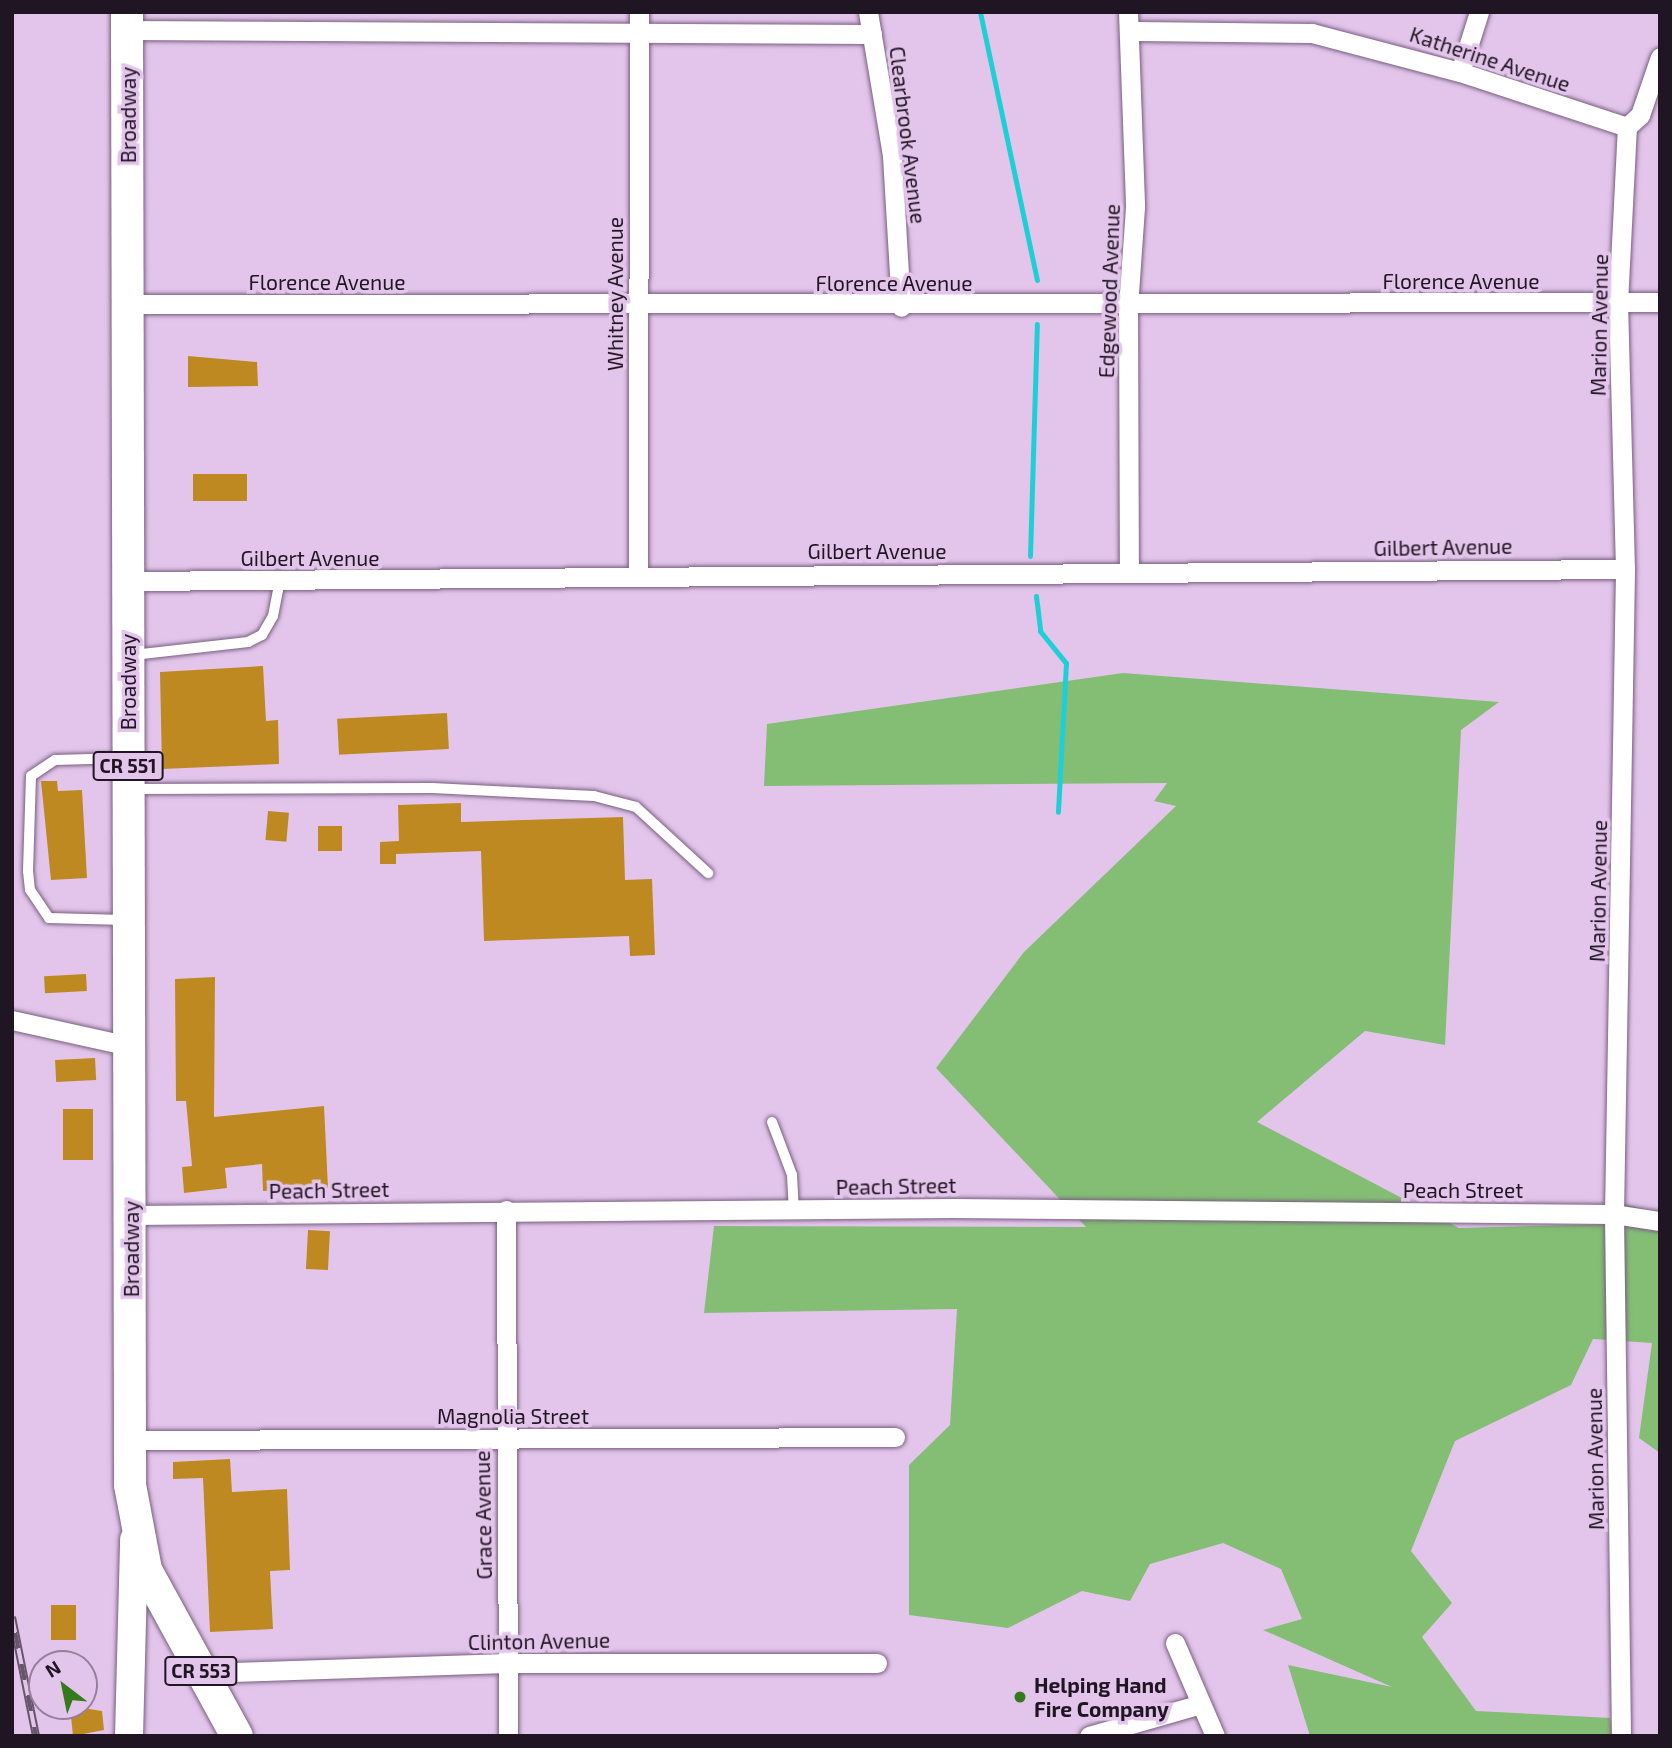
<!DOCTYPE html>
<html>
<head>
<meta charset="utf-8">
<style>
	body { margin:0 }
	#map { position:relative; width:1672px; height:1748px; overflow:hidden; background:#e3c5eb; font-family:"Exo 2",sans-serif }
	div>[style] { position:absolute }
	.green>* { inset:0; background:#84be74 }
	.stream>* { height:5px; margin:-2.5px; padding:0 2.5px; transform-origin:2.5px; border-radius:2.5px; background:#1ed0d6 }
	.building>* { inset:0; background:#be8920; transform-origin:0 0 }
	.roads { filter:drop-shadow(0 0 2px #795f80) drop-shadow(0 0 2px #795f80) }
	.service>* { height:10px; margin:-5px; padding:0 5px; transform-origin:5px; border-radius:5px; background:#fff }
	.minor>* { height:19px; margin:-9.5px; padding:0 9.5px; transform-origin:9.5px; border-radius:9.5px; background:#fff }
	.secondary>* { height:28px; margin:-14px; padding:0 14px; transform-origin:14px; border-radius:14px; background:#fff }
	.primary>* { height:32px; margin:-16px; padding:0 16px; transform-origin:16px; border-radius:16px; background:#fff }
	.rail>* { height:8px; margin-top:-4px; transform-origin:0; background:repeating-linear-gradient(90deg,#e3c5eb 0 16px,#67556b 0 32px); box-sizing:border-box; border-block:2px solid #67556b }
	.dots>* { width:19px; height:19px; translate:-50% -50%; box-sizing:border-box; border:4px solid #e3c5eb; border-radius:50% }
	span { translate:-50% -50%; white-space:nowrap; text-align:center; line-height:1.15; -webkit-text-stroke:7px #e3c5eb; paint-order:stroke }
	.shield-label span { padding:2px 5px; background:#e3c5eb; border:2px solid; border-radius:5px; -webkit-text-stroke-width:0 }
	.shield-label { font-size:19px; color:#201522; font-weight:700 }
	.street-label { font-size:21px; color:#201522 }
	.poi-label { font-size:21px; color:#201522; font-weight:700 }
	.left { translate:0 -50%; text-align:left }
	.frame { position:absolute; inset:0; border:14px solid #201522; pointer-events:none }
	.north { position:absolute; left:28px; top:1650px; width:70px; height:70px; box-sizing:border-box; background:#e3c5eb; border:2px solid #957f9b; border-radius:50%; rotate:328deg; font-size:19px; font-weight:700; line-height:28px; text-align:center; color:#201522 }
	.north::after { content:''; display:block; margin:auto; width:24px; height:32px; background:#357a1d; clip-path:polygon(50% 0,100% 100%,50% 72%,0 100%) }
</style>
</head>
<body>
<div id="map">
	<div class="green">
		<i style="clip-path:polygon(1123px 673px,1499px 702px,1461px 730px,1445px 1045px,1365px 1031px,1257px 1122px,1459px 1228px,1617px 1224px,1620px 1203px,1660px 1213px,1660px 1453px,1639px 1438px,1652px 1343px,1593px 1339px,1571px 1385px,1455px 1441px,1411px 1551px,1452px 1603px,1422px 1637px,1476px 1711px,1610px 1718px,1612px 1736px,1310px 1736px,1288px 1665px,1392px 1687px,1263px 1630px,1302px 1619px,1281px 1569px,1223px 1543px,1150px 1564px,1130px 1601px,1082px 1591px,1008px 1628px,909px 1615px,909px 1465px,950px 1425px,957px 1309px,704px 1313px,714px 1226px,1086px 1227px,936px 1068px,1024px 952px,1176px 806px,1154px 801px,1167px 783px,764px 786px,767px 724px)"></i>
	</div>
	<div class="stream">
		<i style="left:980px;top:12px;width:274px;rotate:78deg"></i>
		<i style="left:1030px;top:556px;width:232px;rotate:-88.3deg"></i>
		<i style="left:1036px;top:596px;width:35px;rotate:83deg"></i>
		<i style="left:1040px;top:631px;width:41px;rotate:50.9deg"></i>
		<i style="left:1066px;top:663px;width:149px;rotate:93.1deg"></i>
	</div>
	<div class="building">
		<i style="clip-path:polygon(188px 356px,257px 362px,258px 386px,188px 387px)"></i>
		<i style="left:247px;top:474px;width:27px;height:54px;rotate:90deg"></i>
		<i style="clip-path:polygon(263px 666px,266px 721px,278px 720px,279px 764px,162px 769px,160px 672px)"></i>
		<i style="left:447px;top:713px;width:36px;height:110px;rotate:87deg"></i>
		<i style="clip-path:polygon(41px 781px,57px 781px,58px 791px,82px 790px,87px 878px,51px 880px)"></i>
		<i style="clip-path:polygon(461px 803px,461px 822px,623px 817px,625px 880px,652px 879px,655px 955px,630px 956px,629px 936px,484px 941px,481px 851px,396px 854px,396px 864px,380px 864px,380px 842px,399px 841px,398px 805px)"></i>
		<i style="left:268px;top:811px;width:21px;height:29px;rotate:5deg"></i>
		<i style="left:318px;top:826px;width:24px;height:25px"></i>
		<i style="left:86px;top:974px;width:17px;height:42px;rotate:87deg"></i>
		<i style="clip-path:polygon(215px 977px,214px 1117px,324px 1106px,328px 1188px,263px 1191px,262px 1164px,225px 1168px,227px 1188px,184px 1193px,182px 1167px,192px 1166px,186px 1101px,176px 1101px,175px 979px)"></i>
		<i style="left:95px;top:1058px;width:22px;height:40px;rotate:87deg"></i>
		<i style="left:93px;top:1109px;width:51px;height:30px;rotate:90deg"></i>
		<i style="left:308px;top:1230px;width:22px;height:39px;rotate:3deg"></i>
		<i style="clip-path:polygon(230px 1459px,232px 1492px,287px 1489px,290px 1570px,270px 1571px,273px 1629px,210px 1632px,203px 1478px,173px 1479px,173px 1462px)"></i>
		<i style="left:51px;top:1605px;width:25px;height:35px"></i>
		<i style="clip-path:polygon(70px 1706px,102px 1711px,104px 1730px,73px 1736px)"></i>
	</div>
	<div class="roads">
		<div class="service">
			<i style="left:133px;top:655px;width:116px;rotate:-6.4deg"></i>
			<i style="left:248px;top:642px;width:16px;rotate:-27deg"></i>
			<i style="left:262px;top:635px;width:22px;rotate:-60deg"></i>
			<i style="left:273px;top:616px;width:36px;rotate:-79deg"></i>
			<i style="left:132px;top:789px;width:300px;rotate:-0.2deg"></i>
			<i style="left:432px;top:788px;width:162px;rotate:2.8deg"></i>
			<i style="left:594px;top:796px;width:43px;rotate:14.7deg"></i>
			<i style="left:636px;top:807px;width:98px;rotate:42.5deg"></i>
			<i style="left:125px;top:920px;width:76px;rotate:-178.5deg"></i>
			<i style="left:49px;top:918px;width:34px;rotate:-124deg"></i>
			<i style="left:30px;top:890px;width:19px;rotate:-96deg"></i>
			<i style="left:28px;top:871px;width:95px;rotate:-88.2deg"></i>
			<i style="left:31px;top:776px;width:29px;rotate:-34deg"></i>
			<i style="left:55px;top:760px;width:70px;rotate:-1.6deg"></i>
			<i style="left:772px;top:1122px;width:57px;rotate:69.3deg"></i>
			<i style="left:792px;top:1175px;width:35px;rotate:87deg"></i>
		</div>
		<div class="minor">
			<i style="left:868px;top:12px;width:146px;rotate:80.5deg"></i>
			<i style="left:892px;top:156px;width:151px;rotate:86.6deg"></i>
			<i style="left:1128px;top:12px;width:195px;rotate:87.9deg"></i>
			<i style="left:1135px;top:207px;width:99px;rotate:94deg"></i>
			<i style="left:1128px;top:306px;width:266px;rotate:89.8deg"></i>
			<i style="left:127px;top:30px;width:745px;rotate:0.31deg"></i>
			<i style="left:1129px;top:31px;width:183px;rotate:0.6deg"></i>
			<i style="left:1312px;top:33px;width:153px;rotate:14.8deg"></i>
			<i style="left:1460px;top:72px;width:176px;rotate:18.2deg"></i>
			<i style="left:1460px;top:72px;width:63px;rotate:-72.4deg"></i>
			<i style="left:129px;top:304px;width:1531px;rotate:-0.07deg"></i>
			<i style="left:638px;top:576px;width:564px;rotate:-89.9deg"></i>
			<i style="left:129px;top:581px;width:1496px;rotate:-0.46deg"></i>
			<i style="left:12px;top:1020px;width:120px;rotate:12.5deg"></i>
			<i style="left:506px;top:1210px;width:526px;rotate:89.78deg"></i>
			<i style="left:131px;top:1215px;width:821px;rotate:-0.49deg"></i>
			<i style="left:952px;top:1208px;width:662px;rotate:0.52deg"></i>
			<i style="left:1614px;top:1214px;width:47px;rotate:8.7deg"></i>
			<i style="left:131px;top:1440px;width:764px;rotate:-0.22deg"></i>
			<i style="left:1175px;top:1643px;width:101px;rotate:66.7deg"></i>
			<i style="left:202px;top:1673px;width:305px;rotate:-1.9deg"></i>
			<i style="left:507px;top:1663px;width:370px"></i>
			<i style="left:1089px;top:1736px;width:116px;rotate:-15.9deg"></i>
			<i style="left:1621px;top:1736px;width:522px;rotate:-90.77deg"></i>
			<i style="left:1614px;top:1214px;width:645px;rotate:-89.02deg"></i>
			<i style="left:1625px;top:569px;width:266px;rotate:-91.5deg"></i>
			<i style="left:1618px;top:303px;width:176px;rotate:-87.1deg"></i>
			<i style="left:1627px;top:127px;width:18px;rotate:-43deg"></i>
			<i style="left:1640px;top:115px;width:61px;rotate:-71deg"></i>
		</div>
		<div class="secondary">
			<i style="left:129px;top:1736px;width:197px;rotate:-88.5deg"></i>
		</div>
		<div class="primary">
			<i style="left:127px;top:12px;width:1473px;rotate:89.88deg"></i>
			<i style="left:130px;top:1485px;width:86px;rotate:79.3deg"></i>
			<i style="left:146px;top:1570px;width:189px;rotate:61.3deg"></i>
		</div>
	</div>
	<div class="rail">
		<i style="left:12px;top:1617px;width:121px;rotate:78.6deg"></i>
	</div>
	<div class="dots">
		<i style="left:1020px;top:1697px;background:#357a1d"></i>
	</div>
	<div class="shield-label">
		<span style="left:128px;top:766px">CR 551</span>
		<span style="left:201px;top:1671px">CR 553</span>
	</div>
	<div class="street-label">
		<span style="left:1490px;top:59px;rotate:18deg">Katherine Avenue</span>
		<span style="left:128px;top:115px;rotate:-90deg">Broadway</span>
		<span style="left:908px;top:135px;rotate:83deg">Clearbrook Avenue</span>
		<span style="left:1461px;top:281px">Florence Avenue</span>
		<span style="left:327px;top:282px">Florence Avenue</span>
		<span style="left:894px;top:283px">Florence Avenue</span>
		<span style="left:1109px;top:291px;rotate:-88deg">Edgewood Avenue</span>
		<span style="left:615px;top:294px;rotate:-90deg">Whitney Avenue</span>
		<span style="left:1599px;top:325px;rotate:-89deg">Marion Avenue</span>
		<span style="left:1443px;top:547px;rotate:-1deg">Gilbert Avenue</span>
		<span style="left:877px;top:551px">Gilbert Avenue</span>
		<span style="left:310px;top:558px">Gilbert Avenue</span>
		<span style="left:128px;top:682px;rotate:-90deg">Broadway</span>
		<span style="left:1598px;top:891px;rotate:-89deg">Marion Avenue</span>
		<span style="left:896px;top:1186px;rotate:-1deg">Peach Street</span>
		<span style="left:329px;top:1190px;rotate:-1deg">Peach Street</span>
		<span style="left:1463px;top:1190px">Peach Street</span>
		<span style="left:131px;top:1249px;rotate:-90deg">Broadway</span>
		<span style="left:513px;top:1416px">Magnolia Street</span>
		<span style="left:1595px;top:1459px;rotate:-91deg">Marion Avenue</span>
		<span style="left:483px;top:1515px;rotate:-91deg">Grace Avenue</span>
		<span style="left:539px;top:1641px;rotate:-1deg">Clinton Avenue</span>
	</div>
	<div class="poi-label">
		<span class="left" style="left:1034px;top:1697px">Helping Hand<br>Fire Company</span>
	</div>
	<div class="frame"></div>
	<div class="north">N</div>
</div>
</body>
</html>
